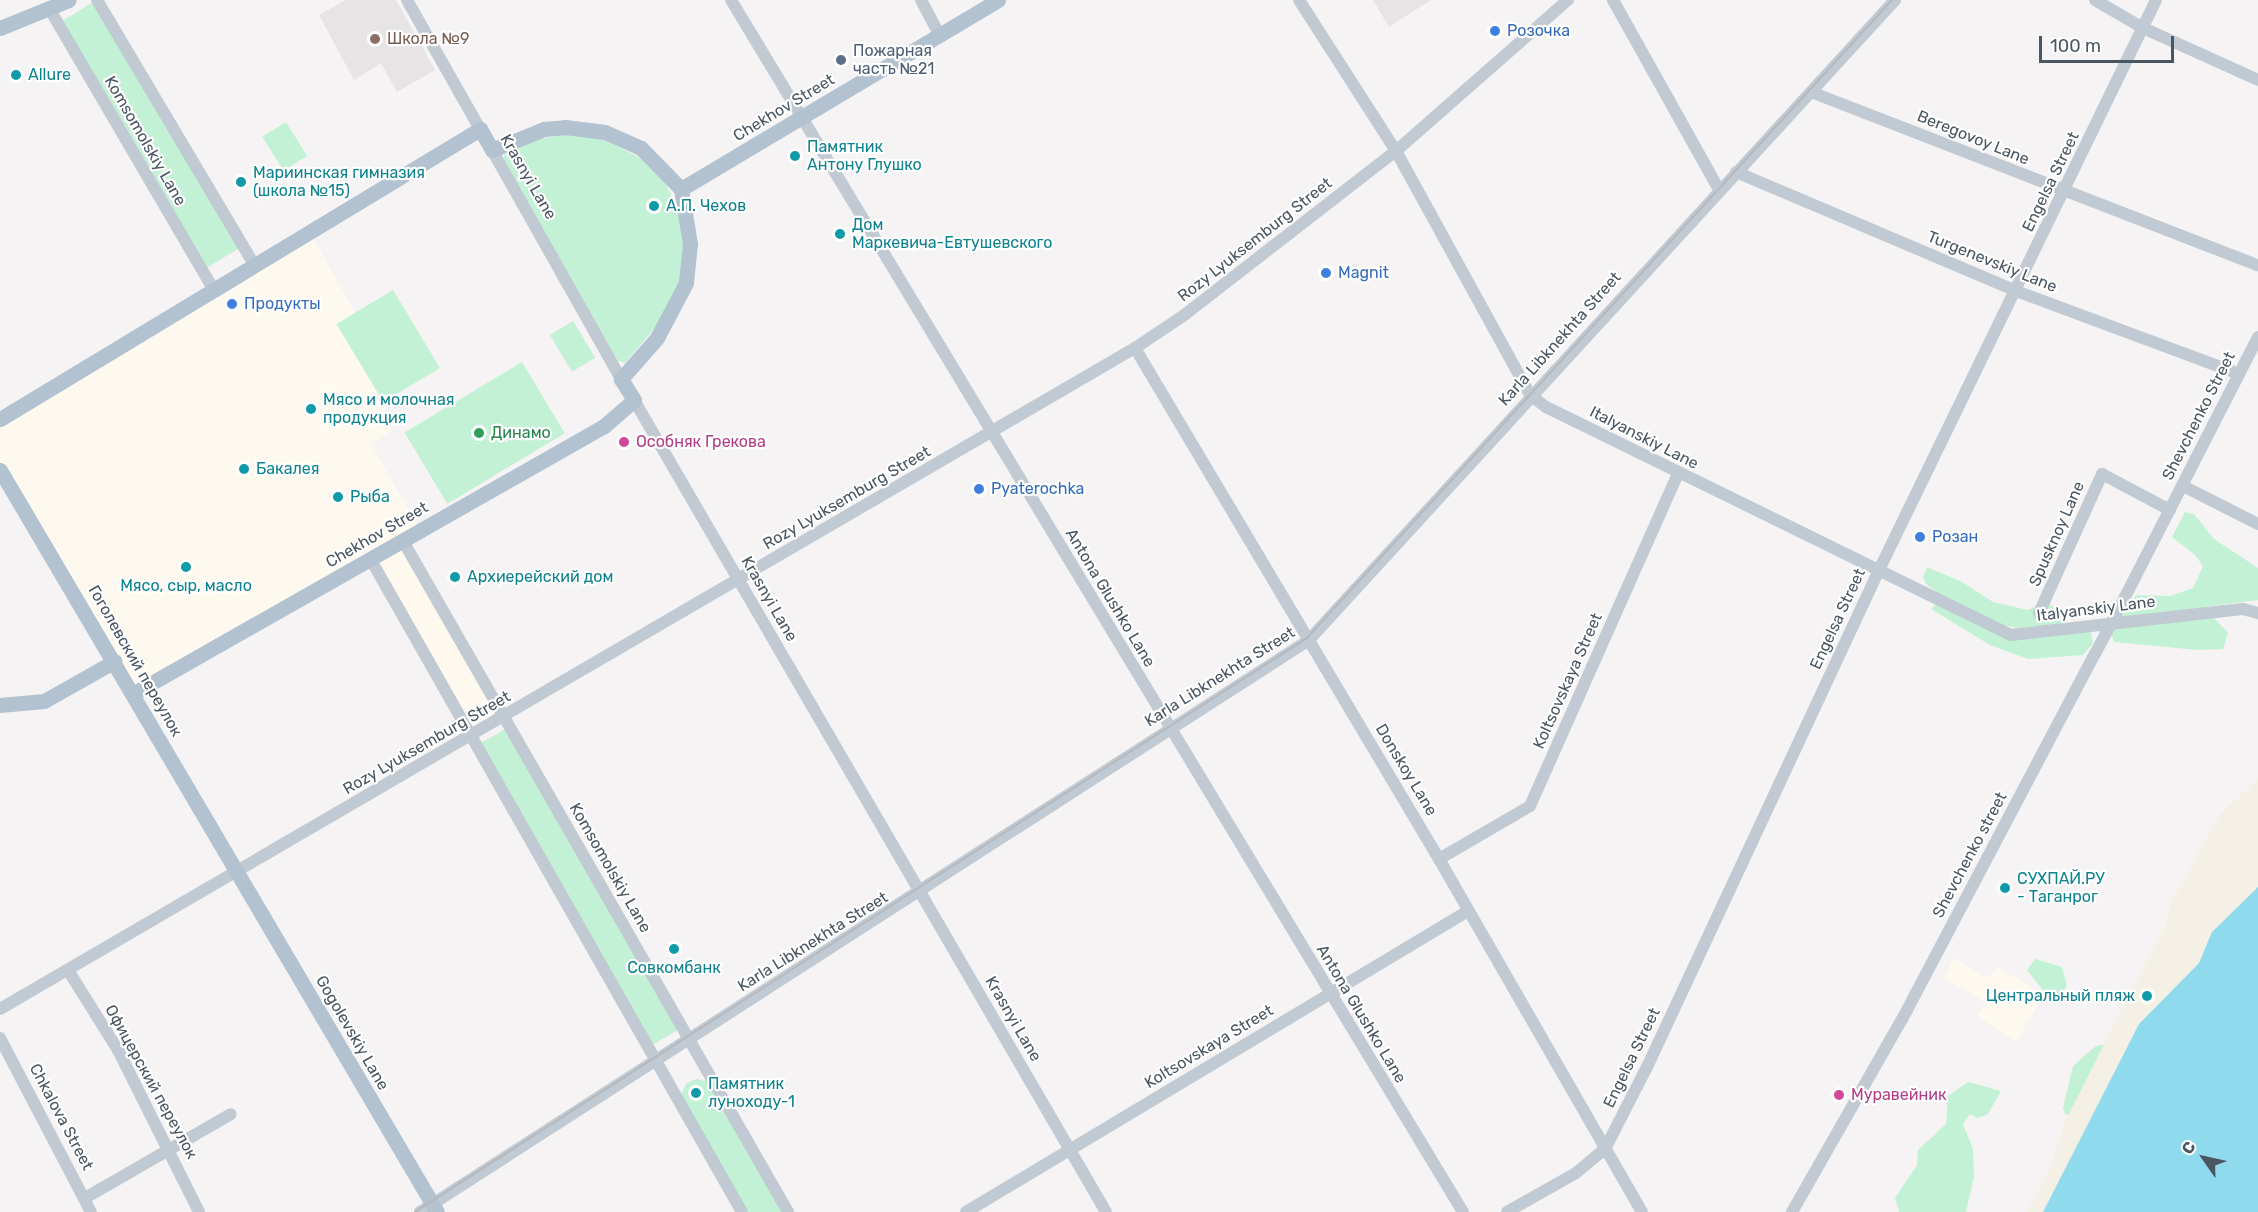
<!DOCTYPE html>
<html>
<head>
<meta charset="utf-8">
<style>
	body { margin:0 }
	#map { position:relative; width:2258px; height:1212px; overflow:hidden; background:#f5f3f3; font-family:Rubik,sans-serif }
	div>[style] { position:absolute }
	.commercial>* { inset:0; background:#fdf9ef }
	.education>* { inset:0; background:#e6e4e5 }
	.green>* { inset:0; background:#c3f1d5; transform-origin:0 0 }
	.sand>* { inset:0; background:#f5f0e5 }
	.water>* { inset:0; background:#90daee }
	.minor>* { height:12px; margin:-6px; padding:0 6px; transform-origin:6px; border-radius:6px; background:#c1cad2 }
	.major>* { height:15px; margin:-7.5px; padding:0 7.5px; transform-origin:7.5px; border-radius:7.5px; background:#b3c2d1 }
	.tram>* { height:1.5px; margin:-0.75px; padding:0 0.75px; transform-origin:0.75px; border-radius:0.75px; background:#b5b8bd }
	.minor-bridge>* { height:12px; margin:-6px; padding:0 6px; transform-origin:6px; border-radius:6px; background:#c1cad2 }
	.dots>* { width:16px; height:16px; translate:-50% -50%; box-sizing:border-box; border:3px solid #fff; border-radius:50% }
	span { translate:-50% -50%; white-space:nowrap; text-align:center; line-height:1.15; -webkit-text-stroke:4.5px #fff; paint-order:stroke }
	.shop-label { font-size:16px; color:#366cbe }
	.left { translate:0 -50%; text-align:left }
	.education-label { font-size:16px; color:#785e54 }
	.service-label { font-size:16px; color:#4e5e75 }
	.culture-label { font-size:16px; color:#0d838f }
	.right { translate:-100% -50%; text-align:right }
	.street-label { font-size:16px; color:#4a5661 }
	.leisure-label { font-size:16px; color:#27864d }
	.hotel-label { font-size:16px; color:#b23c85 }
	.north { position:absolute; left:2174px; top:1128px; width:60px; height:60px; -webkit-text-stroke:4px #fff; paint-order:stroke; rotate:304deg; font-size:16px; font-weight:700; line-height:24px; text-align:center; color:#4a5661 }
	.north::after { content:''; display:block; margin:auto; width:21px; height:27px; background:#4a5661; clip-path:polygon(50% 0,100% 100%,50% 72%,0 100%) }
	.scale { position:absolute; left:2039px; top:36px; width:135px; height:27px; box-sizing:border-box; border:3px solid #4a5661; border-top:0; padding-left:8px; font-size:18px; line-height:21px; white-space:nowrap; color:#4a5661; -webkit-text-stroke:4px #fff; paint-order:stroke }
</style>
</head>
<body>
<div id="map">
	<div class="commercial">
		<i style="clip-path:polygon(310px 232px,355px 313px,337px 324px,388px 408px,382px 413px,392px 430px,371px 444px,421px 531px,403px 541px,504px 718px,472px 737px,370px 560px,134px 693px,0 470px,0 419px)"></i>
		<i style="clip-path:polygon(1954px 958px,1987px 978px,1997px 967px,2044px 994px,2016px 1042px,1978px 1016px,1985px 1002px,1944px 978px)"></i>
	</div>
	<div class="education">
		<i style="clip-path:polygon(346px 0,396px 0,435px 70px,397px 92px,381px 63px,354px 80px,319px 15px)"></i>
		<i style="clip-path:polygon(1373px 0,1431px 0,1389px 27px)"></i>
	</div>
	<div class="green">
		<i style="left:97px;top:0;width:286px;height:46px;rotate:59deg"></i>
		<i style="left:286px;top:122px;width:40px;height:28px;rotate:58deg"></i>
		<i style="clip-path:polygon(576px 133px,608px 141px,642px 159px,663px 179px,681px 213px,686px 260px,672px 308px,625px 363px,617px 360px,503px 160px,505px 154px,526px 141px)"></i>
		<i style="left:393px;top:290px;width:91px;height:66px;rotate:59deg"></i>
		<i style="left:573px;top:321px;width:43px;height:27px;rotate:59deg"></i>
		<i style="left:522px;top:362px;width:83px;height:137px;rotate:59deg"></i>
		<i style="clip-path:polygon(2185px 512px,2194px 514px,2214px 539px,2258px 568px,2258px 600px,2204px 607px,2228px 633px,2223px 649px,2198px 650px,2114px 642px,2111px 634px,2136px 595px,2170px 596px,2193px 588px,2203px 566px,2195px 555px,2172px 537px)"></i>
		<i style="clip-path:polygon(1927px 567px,1962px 582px,1993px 602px,2028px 610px,2046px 602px,2059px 611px,2067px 625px,2091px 632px,2093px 643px,2083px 655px,2028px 659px,1990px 645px,1931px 609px,1936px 604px,2007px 631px,2023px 629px,2002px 625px,1947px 600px,1926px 584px,1923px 577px)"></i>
		<i style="left:507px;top:728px;width:347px;height:32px;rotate:60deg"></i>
		<i style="clip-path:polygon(2035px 959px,2062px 967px,2067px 986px,2059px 998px,2051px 1000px,2027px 970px)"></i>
		<i style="clip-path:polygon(2104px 1045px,2069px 1115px,2065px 1114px,2063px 1108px,2073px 1066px,2096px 1046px)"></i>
		<i style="clip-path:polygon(696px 1079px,707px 1081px,784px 1212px,745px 1212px,681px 1095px,686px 1084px)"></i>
		<i style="clip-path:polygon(1968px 1082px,2001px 1091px,1988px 1114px,1977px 1118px,1970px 1114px,1963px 1124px,1973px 1149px,1974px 1177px,1966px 1212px,1899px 1212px,1895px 1198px,1917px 1165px,1918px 1150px,1946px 1124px,1948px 1096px)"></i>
	</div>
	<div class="sand">
		<i style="clip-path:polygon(2258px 779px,2258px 887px,2208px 941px,2199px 963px,2139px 1024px,2046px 1208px,2043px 1212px,2027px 1212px,2051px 1166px,2064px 1124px,2166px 923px,2170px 904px,2220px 815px)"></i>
	</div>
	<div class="water">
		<i style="clip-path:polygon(2258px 887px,2258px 1212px,2043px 1212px,2139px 1024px,2199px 963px,2212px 932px)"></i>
	</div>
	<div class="minor">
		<i style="left:97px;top:0;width:309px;rotate:59.3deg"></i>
		<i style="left:407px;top:0;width:148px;rotate:60.5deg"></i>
		<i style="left:731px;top:0;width:1416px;rotate:58.87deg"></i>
		<i style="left:921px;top:0;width:40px;rotate:62deg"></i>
		<i style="left:1299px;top:0;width:179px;rotate:57.3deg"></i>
		<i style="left:1396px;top:151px;width:278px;rotate:61.2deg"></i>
		<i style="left:1530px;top:395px;width:20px;rotate:37deg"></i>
		<i style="left:1546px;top:407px;width:518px;rotate:26.12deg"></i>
		<i style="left:2011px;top:635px;width:233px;rotate:-6.4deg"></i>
		<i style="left:2243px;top:609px;width:16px;rotate:15deg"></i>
		<i style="left:1613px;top:0;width:218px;rotate:60.8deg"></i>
		<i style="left:2095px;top:0;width:56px;rotate:30.3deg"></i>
		<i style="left:2143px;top:28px;width:126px;rotate:24.3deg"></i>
		<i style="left:49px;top:8px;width:327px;rotate:59.7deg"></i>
		<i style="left:1811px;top:92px;width:479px;rotate:21.2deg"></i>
		<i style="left:492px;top:150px;width:263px;rotate:60.6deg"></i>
		<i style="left:1736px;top:172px;width:304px;rotate:23deg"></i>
		<i style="left:2016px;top:291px;width:238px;rotate:20.4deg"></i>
		<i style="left:1135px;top:348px;width:595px;rotate:59.25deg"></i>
		<i style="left:1439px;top:859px;width:407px;rotate:60.1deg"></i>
		<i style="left:634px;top:400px;width:939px;rotate:59.83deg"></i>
		<i style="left:2183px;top:486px;width:84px;rotate:26.9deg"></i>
		<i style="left:403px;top:541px;width:774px;rotate:60.15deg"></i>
		<i style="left:371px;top:560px;width:750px;rotate:60.36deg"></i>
		<i style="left:2125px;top:597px;width:292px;rotate:-62.9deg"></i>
		<i style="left:2039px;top:613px;width:153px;rotate:-65.6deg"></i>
		<i style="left:2102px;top:474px;width:77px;rotate:27.9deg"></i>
		<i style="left:1439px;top:859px;width:105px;rotate:-30.2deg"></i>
		<i style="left:1530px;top:806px;width:364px;rotate:-66deg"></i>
		<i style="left:68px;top:970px;width:94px;rotate:58deg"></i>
		<i style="left:118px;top:1050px;width:181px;rotate:63.4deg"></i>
		<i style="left:0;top:1009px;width:1313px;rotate:-30.22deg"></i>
		<i style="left:1135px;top:348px;width:58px;rotate:-33.7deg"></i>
		<i style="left:1183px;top:316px;width:269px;rotate:-37.8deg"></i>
		<i style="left:1396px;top:151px;width:229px;rotate:-41.3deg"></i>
		<i style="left:0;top:1038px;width:196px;rotate:62.4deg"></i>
		<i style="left:85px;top:1198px;width:168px;rotate:-29.9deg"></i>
		<i style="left:420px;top:1212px;width:1057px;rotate:-32.76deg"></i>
		<i style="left:1309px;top:640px;width:868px;rotate:-47.52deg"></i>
		<i style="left:966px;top:1212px;width:585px;rotate:-30.95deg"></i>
		<i style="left:1507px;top:1212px;width:79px;rotate:-29.5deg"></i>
		<i style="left:1576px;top:1173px;width:38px;rotate:-40deg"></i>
		<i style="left:1605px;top:1149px;width:94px;rotate:-62.9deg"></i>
		<i style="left:1648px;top:1065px;width:546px;rotate:-64.98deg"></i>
		<i style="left:1879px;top:570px;width:634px;rotate:-64.08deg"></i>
		<i style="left:1792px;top:1212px;width:232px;rotate:-60.3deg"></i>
		<i style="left:1907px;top:1010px;width:403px;rotate:-62.2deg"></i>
	</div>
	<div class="major">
		<i style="left:0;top:28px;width:74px;rotate:-22.1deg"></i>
		<i style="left:681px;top:189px;width:369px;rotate:-30.8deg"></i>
		<i style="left:0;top:419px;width:561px;rotate:-31.14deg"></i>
		<i style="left:480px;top:129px;width:24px;rotate:60deg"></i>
		<i style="left:492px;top:150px;width:56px;rotate:-22deg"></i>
		<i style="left:544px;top:129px;width:21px;rotate:-5deg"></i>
		<i style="left:565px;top:127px;width:40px;rotate:7.1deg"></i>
		<i style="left:605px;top:132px;width:39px;rotate:24deg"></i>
		<i style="left:641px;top:148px;width:57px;rotate:45.7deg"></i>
		<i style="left:681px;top:189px;width:56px;rotate:80.7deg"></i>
		<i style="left:690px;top:244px;width:39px;rotate:96deg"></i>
		<i style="left:686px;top:283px;width:62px;rotate:117.8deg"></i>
		<i style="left:657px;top:338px;width:55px;rotate:131.3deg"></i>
		<i style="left:621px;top:379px;width:25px;rotate:58deg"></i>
		<i style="left:634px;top:400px;width:40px;rotate:139deg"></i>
		<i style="left:604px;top:426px;width:541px;rotate:150.4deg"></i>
		<i style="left:0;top:470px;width:861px;rotate:59.5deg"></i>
		<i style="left:0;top:705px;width:44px;rotate:-5.2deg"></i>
		<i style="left:44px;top:701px;width:81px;rotate:-29.4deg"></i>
	</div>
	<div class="tram">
		<i style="left:415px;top:1212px;width:1061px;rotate:-32.76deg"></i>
		<i style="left:1307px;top:638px;width:866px;rotate:-47.48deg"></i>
	</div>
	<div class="minor-bridge">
		<i style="left:2095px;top:654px;width:64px;rotate:-62.2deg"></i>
	</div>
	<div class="dots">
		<i style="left:1495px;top:31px;background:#3f7fe0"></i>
		<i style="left:375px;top:39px;background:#8d6e63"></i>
		<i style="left:841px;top:60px;background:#5c6f8a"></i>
		<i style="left:16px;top:75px;background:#0f9aa8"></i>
		<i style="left:795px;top:156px;background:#0f9aa8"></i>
		<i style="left:241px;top:182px;background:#0f9aa8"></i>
		<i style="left:654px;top:206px;background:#0f9aa8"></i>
		<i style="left:840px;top:234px;background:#0f9aa8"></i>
		<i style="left:1326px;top:273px;background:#3f7fe0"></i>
		<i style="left:232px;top:304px;background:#3f7fe0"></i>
		<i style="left:311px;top:409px;background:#0f9aa8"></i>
		<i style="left:479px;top:433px;background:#2e9e5b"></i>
		<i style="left:624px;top:442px;background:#d1479c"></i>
		<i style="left:244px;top:469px;background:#0f9aa8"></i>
		<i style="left:979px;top:489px;background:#3f7fe0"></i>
		<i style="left:338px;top:497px;background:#0f9aa8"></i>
		<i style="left:1920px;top:537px;background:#3f7fe0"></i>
		<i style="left:186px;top:567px;background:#0f9aa8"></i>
		<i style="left:455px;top:577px;background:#0f9aa8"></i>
		<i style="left:2005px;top:888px;background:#0f9aa8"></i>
		<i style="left:674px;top:949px;background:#0f9aa8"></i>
		<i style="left:2147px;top:996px;background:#0f9aa8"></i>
		<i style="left:696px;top:1093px;background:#0f9aa8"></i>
		<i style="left:1839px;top:1095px;background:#d1479c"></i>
	</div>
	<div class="shop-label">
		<span class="left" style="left:1507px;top:31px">Розочка</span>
		<span class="left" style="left:1338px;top:273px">Magnit</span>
		<span class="left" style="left:244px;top:304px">Продукты</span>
		<span class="left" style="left:991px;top:489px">Pyaterochka</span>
		<span class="left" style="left:1932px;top:537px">Розан</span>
	</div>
	<div class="education-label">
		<span class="left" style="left:387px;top:39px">Школа №9</span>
	</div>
	<div class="service-label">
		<span class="left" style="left:853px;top:60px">Пожарная<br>часть №21</span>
	</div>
	<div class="culture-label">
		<span class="left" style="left:28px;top:75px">Allure</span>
		<span class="left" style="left:807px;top:156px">Памятник<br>Антону Глушко</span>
		<span class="left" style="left:253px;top:182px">Мариинская гимназия<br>(школа №15)</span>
		<span class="left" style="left:666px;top:206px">А.П. Чехов</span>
		<span class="left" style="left:852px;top:234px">Дом<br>Маркевича-Евтушевского</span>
		<span class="left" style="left:323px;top:409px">Мясо и молочная<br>продукция</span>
		<span class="left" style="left:256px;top:469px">Бакалея</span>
		<span class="left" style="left:350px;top:497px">Рыба</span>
		<span class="left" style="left:467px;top:577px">Архиерейский дом</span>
		<span style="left:186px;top:586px">Мясо, сыр, масло</span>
		<span class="left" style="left:2017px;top:888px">СУХПАЙ.РУ<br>- Таганрог</span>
		<span style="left:674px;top:968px">Совкомбанк</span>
		<span class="right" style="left:2135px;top:996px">Центральный пляж</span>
		<span class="left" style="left:708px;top:1093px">Памятник<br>луноходу-1</span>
	</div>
	<div class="street-label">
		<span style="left:784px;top:108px;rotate:-31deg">Chekhov Street</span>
		<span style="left:1973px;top:138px;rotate:22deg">Beregovoy Lane</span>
		<span style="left:145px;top:141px;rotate:60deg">Komsomolskiy Lane</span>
		<span style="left:528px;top:177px;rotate:60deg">Krasnyi Lane</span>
		<span style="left:2051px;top:182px;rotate:-64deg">Engelsa Street</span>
		<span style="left:1255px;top:240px;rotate:-38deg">Rozy Lyuksemburg Street</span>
		<span style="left:1992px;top:262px;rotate:22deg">Turgenevskiy Lane</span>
		<span style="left:1560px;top:339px;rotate:-48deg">Karla Libknekhta Street</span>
		<span style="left:2199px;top:416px;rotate:-63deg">Shevchenko Street</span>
		<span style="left:1644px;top:438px;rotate:27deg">Italyanskiy Lane</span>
		<span style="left:847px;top:498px;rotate:-30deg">Rozy Lyuksemburg Street</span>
		<span style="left:2057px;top:534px;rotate:-66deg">Spusknoy Lane</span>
		<span style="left:377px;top:535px;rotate:-30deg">Chekhov Street</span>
		<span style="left:1110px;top:598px;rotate:59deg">Antona Glushko Lane</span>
		<span style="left:769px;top:599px;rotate:60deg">Krasnyi Lane</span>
		<span style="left:2096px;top:609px;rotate:-7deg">Italyanskiy Lane</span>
		<span style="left:1838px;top:619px;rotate:-65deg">Engelsa Street</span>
		<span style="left:135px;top:661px;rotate:60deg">Гоголевский переулок</span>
		<span style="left:1220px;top:677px;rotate:-32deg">Karla Libknekhta Street</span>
		<span style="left:1568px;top:681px;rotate:-66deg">Koltsovskaya Street</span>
		<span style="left:427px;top:743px;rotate:-30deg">Rozy Lyuksemburg Street</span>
		<span style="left:1406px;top:770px;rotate:59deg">Donskoy Lane</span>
		<span style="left:1970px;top:855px;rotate:-62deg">Shevchenko street</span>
		<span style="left:610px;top:868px;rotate:60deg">Komsomolskiy Lane</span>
		<span style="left:813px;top:942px;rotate:-32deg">Karla Libknekhta Street</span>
		<span style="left:1361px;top:1014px;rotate:59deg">Antona Glushko Lane</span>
		<span style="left:1013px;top:1019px;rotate:60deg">Krasnyi Lane</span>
		<span style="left:352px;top:1033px;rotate:60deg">Gogolevskiy Lane</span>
		<span style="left:1209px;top:1047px;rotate:-31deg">Koltsovskaya Street</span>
		<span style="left:1632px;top:1058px;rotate:-64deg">Engelsa Street</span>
		<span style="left:151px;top:1082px;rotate:61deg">Офицерский переулок</span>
		<span style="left:61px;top:1117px;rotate:62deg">Chkalova Street</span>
	</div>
	<div class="leisure-label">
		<span class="left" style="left:491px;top:433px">Динамо</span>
	</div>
	<div class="hotel-label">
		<span class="left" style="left:636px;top:442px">Особняк Грекова</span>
		<span class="left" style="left:1851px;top:1095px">Муравейник</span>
	</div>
	<div class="north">С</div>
	<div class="scale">100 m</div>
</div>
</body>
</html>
